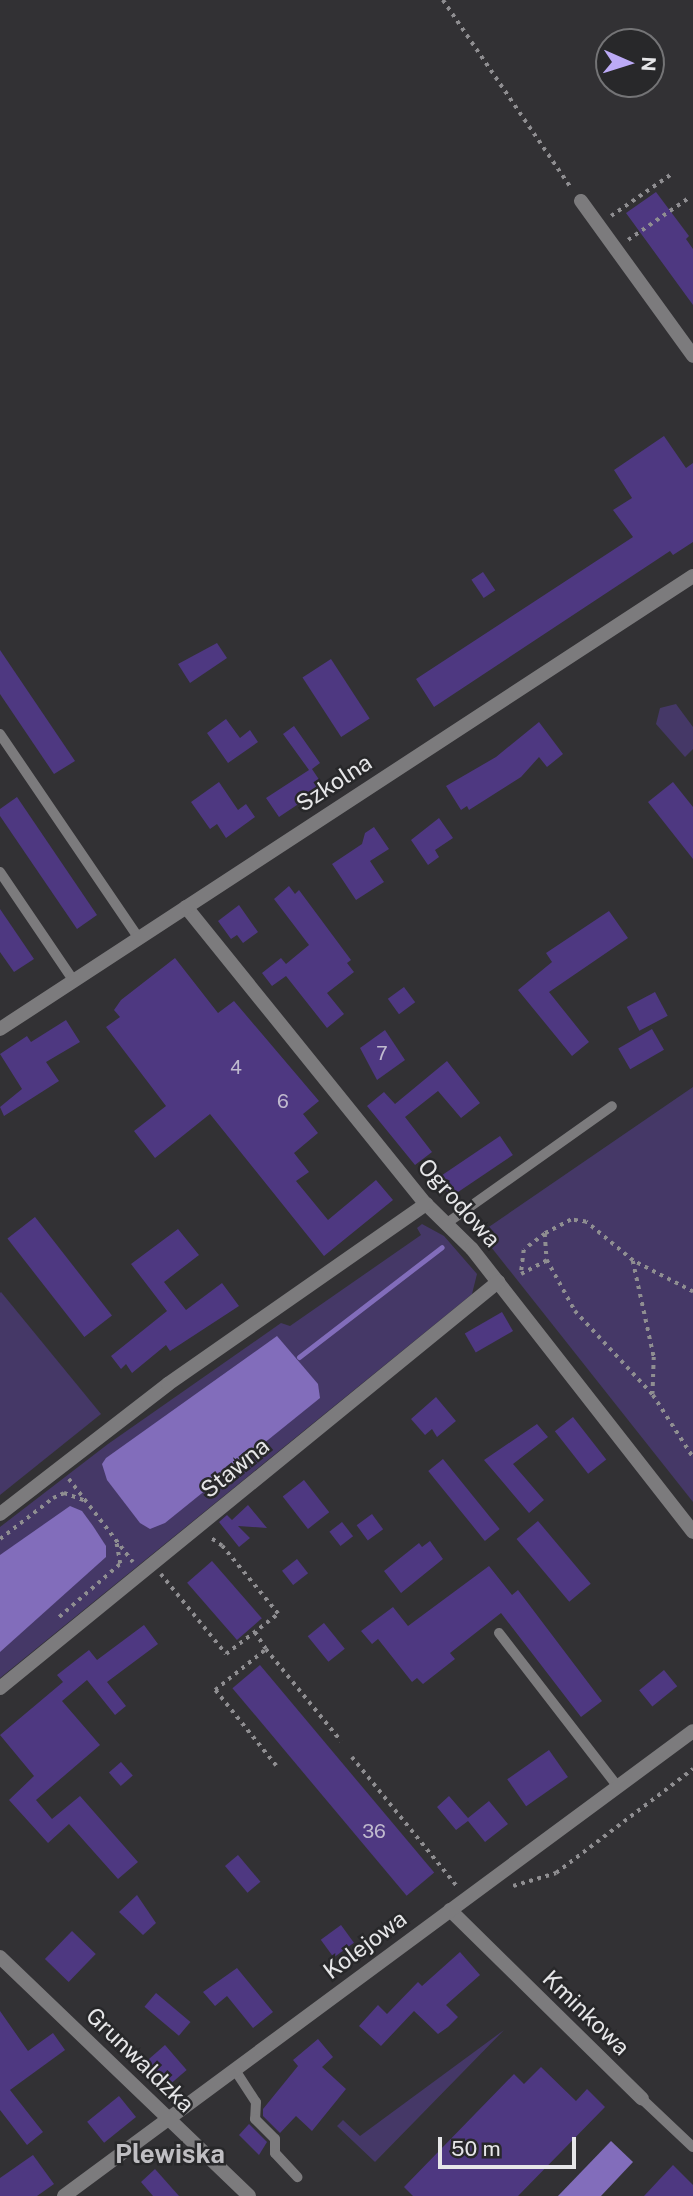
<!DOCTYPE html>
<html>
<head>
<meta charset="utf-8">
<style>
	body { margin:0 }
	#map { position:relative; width:693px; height:2196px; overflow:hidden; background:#323134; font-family:"Public Sans",sans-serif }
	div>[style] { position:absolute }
	.green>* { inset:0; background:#453867 }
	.water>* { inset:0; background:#826dbb }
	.stream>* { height:5px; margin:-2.5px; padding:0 2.5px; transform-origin:2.5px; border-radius:2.5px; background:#826dbb }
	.building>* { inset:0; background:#4e3881; transform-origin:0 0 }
	.path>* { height:3.5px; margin-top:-1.75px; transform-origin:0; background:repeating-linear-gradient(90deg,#8f8e91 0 3.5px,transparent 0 8.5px) }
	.service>* { height:10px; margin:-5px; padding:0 5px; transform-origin:5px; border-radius:5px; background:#7c7b7d }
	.minor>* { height:14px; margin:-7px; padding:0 7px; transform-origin:7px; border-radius:7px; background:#7c7b7d }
	.tertiary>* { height:14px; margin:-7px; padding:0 7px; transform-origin:7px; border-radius:7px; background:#7c7b7d }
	span { translate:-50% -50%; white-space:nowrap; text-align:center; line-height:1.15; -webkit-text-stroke:5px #28282a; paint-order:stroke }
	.number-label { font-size:19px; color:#c0bace }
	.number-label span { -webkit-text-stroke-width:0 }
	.street-label { font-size:23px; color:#e6e6e8 }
	.quarter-label { font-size:26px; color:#bfbec2; font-weight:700 }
	.north { position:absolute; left:595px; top:28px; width:70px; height:70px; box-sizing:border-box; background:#28282a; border:2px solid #747476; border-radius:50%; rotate:93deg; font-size:19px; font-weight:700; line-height:28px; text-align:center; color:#e6e6e8 }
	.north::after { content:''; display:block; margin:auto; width:24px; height:32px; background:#bcaaf6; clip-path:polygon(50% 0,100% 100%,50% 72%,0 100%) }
	.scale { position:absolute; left:438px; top:2137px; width:138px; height:32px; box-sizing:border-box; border:4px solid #e6e6e8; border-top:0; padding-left:9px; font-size:21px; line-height:24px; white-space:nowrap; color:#e6e6e8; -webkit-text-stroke:5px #28282a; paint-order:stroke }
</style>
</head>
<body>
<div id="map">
	<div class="green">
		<i style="clip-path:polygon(676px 704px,693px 727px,693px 749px,685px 757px,656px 724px,660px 708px)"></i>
		<i style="clip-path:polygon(693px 1087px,693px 1502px,480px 1233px)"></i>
		<i style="clip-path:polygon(422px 1224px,444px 1236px,477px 1274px,472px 1294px,0 1678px,0 1527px,108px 1444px,281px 1323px,290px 1326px,421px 1235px,417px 1228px)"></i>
		<i style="clip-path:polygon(1px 1292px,101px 1414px,0 1495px,0 1293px)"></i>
		<i style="clip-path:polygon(504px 2030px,375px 2162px,337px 2126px,343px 2120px,360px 2136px)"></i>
	</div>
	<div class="water">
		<i style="clip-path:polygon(277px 1336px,318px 1384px,320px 1398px,165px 1523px,150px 1529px,140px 1523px,107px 1480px,102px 1464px,106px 1458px)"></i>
		<i style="clip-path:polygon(70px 1506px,82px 1511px,93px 1526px,106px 1546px,106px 1557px,0 1652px,0 1555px)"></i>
		<i style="clip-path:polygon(611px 2141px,633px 2162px,601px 2196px,558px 2196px)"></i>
	</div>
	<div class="stream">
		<i style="left:299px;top:1357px;width:180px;rotate:-37.6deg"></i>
	</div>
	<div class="building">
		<i style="clip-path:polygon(656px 192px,689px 236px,686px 239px,693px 249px,693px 305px,626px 213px)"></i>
		<i style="clip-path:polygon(664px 436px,686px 468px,693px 463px,693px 542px,673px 555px,670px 551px,434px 707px,416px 679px,633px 537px,613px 510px,632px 498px,614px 470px)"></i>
		<i style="left:483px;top:572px;width:22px;height:14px;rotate:56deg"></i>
		<i style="clip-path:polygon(217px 643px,227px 658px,190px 683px,178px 664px)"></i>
		<i style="clip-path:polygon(0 650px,75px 761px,54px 774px,0 694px)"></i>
		<i style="left:331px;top:659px;width:71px;height:34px;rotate:57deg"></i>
		<i style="clip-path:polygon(226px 719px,240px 738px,250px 730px,258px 742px,228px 763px,207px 733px)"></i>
		<i style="clip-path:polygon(539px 722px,563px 754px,547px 767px,539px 757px,521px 777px,469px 810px,467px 806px,461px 810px,446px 786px,496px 757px)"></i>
		<i style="clip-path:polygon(294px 726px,320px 763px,312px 769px,324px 787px,279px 817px,266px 798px,309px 770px,283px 734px)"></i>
		<i style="clip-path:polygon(219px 782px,238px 810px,246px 804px,255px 817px,226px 838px,217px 824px,210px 829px,191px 802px)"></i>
		<i style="clip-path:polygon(673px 782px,693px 807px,693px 859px,648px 802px)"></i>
		<i style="clip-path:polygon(17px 797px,97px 915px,77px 929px,0 816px,0 809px)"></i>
		<i style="clip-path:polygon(439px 818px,453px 838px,435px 850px,439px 857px,428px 865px,411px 840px)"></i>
		<i style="clip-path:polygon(374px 827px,389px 849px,370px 861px,384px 882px,356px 900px,332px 864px,362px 844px,365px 833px)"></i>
		<i style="clip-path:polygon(289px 886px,295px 894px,299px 890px,351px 960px,347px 963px,354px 972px,327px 993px,344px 1014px,327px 1028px,286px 976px,272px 986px,262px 973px,281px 958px,286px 964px,309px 945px,274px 899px)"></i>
		<i style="clip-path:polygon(239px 905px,258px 932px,243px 943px,237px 935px,231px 939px,218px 921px)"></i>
		<i style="clip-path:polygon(0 909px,34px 959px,14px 972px,0 952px)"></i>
		<i style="clip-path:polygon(609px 911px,628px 938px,549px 992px,589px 1042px,572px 1056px,518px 990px,552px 962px,546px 953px)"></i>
		<i style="clip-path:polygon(175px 958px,218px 1013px,234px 1001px,319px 1101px,303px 1114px,318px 1133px,294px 1153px,309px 1172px,296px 1181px,328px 1220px,376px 1180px,393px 1200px,324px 1256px,210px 1114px,155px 1158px,134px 1131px,166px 1106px,106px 1027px,120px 1017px,114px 1010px,121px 1000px)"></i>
		<i style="left:404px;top:987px;width:19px;height:20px;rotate:54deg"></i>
		<i style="left:655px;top:992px;width:27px;height:32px;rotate:62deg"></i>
		<i style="clip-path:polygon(66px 1020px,80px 1042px,46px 1062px,59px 1081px,4px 1116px,0 1107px,22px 1089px,0 1054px,27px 1036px,31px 1042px)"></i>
		<i style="left:652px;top:1029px;width:24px;height:39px;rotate:60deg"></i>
		<i style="clip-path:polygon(385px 1030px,405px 1060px,377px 1080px,360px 1048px)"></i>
		<i style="clip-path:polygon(447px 1061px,480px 1103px,461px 1118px,438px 1091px,405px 1117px,432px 1152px,415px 1165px,367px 1106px,384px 1092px,395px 1104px)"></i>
		<i style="left:500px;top:1136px;width:23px;height:75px;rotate:56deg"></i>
		<i style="left:35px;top:1217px;width:125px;height:35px;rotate:52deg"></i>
		<i style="clip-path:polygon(178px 1229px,199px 1255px,164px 1282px,186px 1310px,222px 1283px,239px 1306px,170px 1351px,166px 1345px,132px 1373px,126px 1364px,121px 1369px,111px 1356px,167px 1311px,131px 1264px)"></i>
		<i style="left:502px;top:1312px;width:22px;height:43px;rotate:60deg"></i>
		<i style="clip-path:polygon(436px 1397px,456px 1421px,437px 1437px,432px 1429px,425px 1435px,411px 1419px)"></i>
		<i style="left:573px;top:1417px;width:54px;height:23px;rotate:52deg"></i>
		<i style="clip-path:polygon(537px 1424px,548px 1437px,513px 1464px,544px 1500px,529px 1513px,484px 1460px)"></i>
		<i style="left:443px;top:1459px;width:90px;height:19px;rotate:51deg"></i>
		<i style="left:304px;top:1480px;width:41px;height:27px;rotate:52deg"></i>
		<i style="clip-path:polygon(248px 1505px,267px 1528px,238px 1526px,250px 1538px,239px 1547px,219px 1522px,227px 1515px,232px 1520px)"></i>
		<i style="left:372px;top:1514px;width:19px;height:19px;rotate:54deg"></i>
		<i style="left:538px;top:1521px;width:82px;height:28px;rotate:50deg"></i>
		<i style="left:342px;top:1522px;width:18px;height:16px;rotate:52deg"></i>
		<i style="clip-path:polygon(430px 1541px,443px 1559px,401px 1593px,384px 1571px,419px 1543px,422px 1547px)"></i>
		<i style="left:297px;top:1559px;width:18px;height:19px;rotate:52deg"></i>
		<i style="left:212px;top:1561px;width:76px;height:33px;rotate:49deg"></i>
		<i style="clip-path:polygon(489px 1566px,512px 1595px,518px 1590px,602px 1701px,581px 1717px,501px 1613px,450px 1653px,455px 1659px,423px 1684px,417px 1678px,412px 1682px,378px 1639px,372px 1644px,361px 1631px,393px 1607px,408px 1626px)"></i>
		<i style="left:324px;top:1623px;width:33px;height:21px;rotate:51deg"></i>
		<i style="clip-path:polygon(144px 1625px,158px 1644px,107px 1682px,126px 1706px,115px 1715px,87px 1680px,62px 1701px,100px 1745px,36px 1800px,52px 1819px,80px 1796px,138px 1862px,118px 1879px,69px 1824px,48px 1843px,9px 1800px,34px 1776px,0 1735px,63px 1682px,57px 1675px,89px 1650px,97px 1660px)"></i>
		<i style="left:260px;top:1665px;width:271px;height:36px;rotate:50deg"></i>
		<i style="left:664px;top:1670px;width:21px;height:32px;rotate:51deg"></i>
		<i style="left:549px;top:1750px;width:33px;height:51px;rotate:55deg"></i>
		<i style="left:121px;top:1762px;width:18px;height:16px;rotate:49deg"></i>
		<i style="clip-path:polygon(449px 1796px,468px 1818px,489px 1801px,508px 1824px,485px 1842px,468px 1821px,456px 1830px,437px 1807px)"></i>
		<i style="left:238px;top:1855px;width:35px;height:17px;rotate:50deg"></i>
		<i style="clip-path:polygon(137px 1895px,156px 1923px,143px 1935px,119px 1912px)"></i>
		<i style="left:341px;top:1925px;width:22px;height:25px;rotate:54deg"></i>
		<i style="left:72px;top:1931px;width:33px;height:39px;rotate:44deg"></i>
		<i style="clip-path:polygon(460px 1952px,480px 1975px,446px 2005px,458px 2017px,448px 2027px,438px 2034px,414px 2011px,381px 2046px,359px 2026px,378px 2005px,387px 2014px,418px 1982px,422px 1986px)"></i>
		<i style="clip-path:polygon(237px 1968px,273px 2012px,253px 2028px,227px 1996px,215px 2006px,203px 1992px)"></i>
		<i style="left:156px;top:1993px;width:45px;height:18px;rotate:40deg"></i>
		<i style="clip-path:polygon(0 2011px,28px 2051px,53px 2033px,65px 2050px,10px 2090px,43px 2132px,27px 2145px,0 2110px)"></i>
		<i style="clip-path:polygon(318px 2039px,333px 2057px,322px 2067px,346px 2089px,312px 2131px,296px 2116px,280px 2133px,263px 2116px,263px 2109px,298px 2066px,293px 2060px)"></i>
		<i style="left:165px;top:2045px;width:33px;height:25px;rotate:49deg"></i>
		<i style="clip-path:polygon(541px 2067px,576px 2101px,587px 2089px,605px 2107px,518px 2196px,413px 2196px,404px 2187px,514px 2074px,524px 2084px)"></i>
		<i style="left:119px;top:2096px;width:27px;height:41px;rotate:51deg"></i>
		<i style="clip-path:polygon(249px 2124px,267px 2142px,259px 2155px,239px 2135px)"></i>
		<i style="clip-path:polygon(33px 2155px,54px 2184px,37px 2196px,0 2196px,0 2178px)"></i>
		<i style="clip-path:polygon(673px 2165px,693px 2185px,693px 2196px,644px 2196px)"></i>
		<i style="clip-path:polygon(155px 2169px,179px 2196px,153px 2196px,141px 2182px)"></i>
	</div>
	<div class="path">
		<i style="left:443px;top:0;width:229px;rotate:55.7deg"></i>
		<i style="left:611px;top:216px;width:75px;rotate:-34.7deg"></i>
		<i style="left:628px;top:240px;width:75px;rotate:-34.7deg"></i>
		<i style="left:545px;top:1234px;width:26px;rotate:143deg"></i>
		<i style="left:524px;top:1250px;width:24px;rotate:97deg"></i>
		<i style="left:521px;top:1274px;width:30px;rotate:-28deg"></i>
		<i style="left:633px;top:1261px;width:98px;rotate:77.7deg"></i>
		<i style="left:654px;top:1357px;width:37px;rotate:92deg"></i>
		<i style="left:693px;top:1292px;width:68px;rotate:-152.7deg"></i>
		<i style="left:633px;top:1261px;width:61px;rotate:-140.3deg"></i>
		<i style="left:586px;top:1222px;width:15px;rotate:-172deg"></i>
		<i style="left:571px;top:1220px;width:30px;rotate:152deg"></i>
		<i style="left:545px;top:1234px;width:26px;rotate:86deg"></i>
		<i style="left:547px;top:1260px;width:58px;rotate:61.2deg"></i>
		<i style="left:575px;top:1311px;width:115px;rotate:47.1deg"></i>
		<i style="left:653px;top:1395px;width:74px;rotate:57.2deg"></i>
		<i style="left:69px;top:1479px;width:105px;rotate:52.4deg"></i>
		<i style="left:0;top:1539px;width:67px;rotate:-37.7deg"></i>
		<i style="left:53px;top:1498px;width:12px;rotate:-24deg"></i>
		<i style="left:64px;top:1493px;width:23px;rotate:20deg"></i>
		<i style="left:161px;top:1574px;width:103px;rotate:50.9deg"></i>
		<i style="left:226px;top:1654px;width:66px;rotate:-37.6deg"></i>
		<i style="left:278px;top:1614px;width:88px;rotate:-129.5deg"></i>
		<i style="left:222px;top:1546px;width:14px;rotate:-146deg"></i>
		<i style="left:59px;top:1617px;width:81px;rotate:-41deg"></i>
		<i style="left:120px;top:1564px;width:23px;rotate:-100deg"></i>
		<i style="left:255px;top:1632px;width:20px;rotate:57deg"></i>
		<i style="left:352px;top:1757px;width:166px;rotate:50.9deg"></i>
		<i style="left:276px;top:1766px;width:97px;rotate:-128.8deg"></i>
		<i style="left:215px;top:1690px;width:65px;rotate:-38.8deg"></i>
		<i style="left:266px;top:1649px;width:119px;rotate:50.8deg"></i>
		<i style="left:513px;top:1886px;width:45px;rotate:-16.8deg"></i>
		<i style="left:556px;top:1873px;width:172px;rotate:-37.2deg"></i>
	</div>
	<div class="service">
		<i style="left:0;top:734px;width:245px;rotate:55.8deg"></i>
		<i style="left:0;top:872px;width:130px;rotate:55.9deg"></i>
		<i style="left:447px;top:1223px;width:202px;rotate:-35.3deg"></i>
		<i style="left:499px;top:1633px;width:195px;rotate:52.3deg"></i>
		<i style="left:235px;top:2070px;width:38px;rotate:57deg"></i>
		<i style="left:256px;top:2102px;width:17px;rotate:93deg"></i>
		<i style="left:255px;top:2119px;width:28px;rotate:45deg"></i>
		<i style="left:275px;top:2139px;width:14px;rotate:90deg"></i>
		<i style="left:275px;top:2153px;width:33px;rotate:47deg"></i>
		<i style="left:642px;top:2099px;width:70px;rotate:43.3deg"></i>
	</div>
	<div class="minor">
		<i style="left:581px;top:201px;width:191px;rotate:54.1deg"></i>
		<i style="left:186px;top:907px;width:382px;rotate:51.1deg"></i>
		<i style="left:426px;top:1204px;width:64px;rotate:44.4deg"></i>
		<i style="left:472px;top:1249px;width:359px;rotate:52deg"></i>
		<i style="left:0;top:1514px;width:212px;rotate:-37.7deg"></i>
		<i style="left:168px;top:1384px;width:315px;rotate:-34.9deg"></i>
		<i style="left:0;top:1688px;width:643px;rotate:-39.19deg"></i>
		<i style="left:450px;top:1910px;width:269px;rotate:44.5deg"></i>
		<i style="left:64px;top:2196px;width:782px;rotate:-36.47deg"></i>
	</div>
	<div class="tertiary">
		<i style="left:0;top:1029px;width:828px;rotate:-33.17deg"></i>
		<i style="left:0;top:1957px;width:345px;rotate:43.8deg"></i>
	</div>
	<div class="number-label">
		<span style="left:382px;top:1054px">7</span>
		<span style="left:236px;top:1068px">4</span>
		<span style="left:283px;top:1102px">6</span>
		<span style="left:374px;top:1832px">36</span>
	</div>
	<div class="street-label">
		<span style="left:334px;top:783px;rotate:-33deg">Szkolna</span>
		<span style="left:459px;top:1203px;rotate:48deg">Ogrodowa</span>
		<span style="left:235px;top:1468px;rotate:-39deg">Stawna</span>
		<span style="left:365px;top:1945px;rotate:-37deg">Kolejowa</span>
		<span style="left:586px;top:2013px;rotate:44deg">Kminkowa</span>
		<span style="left:140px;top:2060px;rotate:44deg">Grunwaldzka</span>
	</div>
	<div class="quarter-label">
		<span style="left:170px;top:2154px">Plewiska</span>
	</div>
	<div class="north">N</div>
	<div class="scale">50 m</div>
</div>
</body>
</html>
